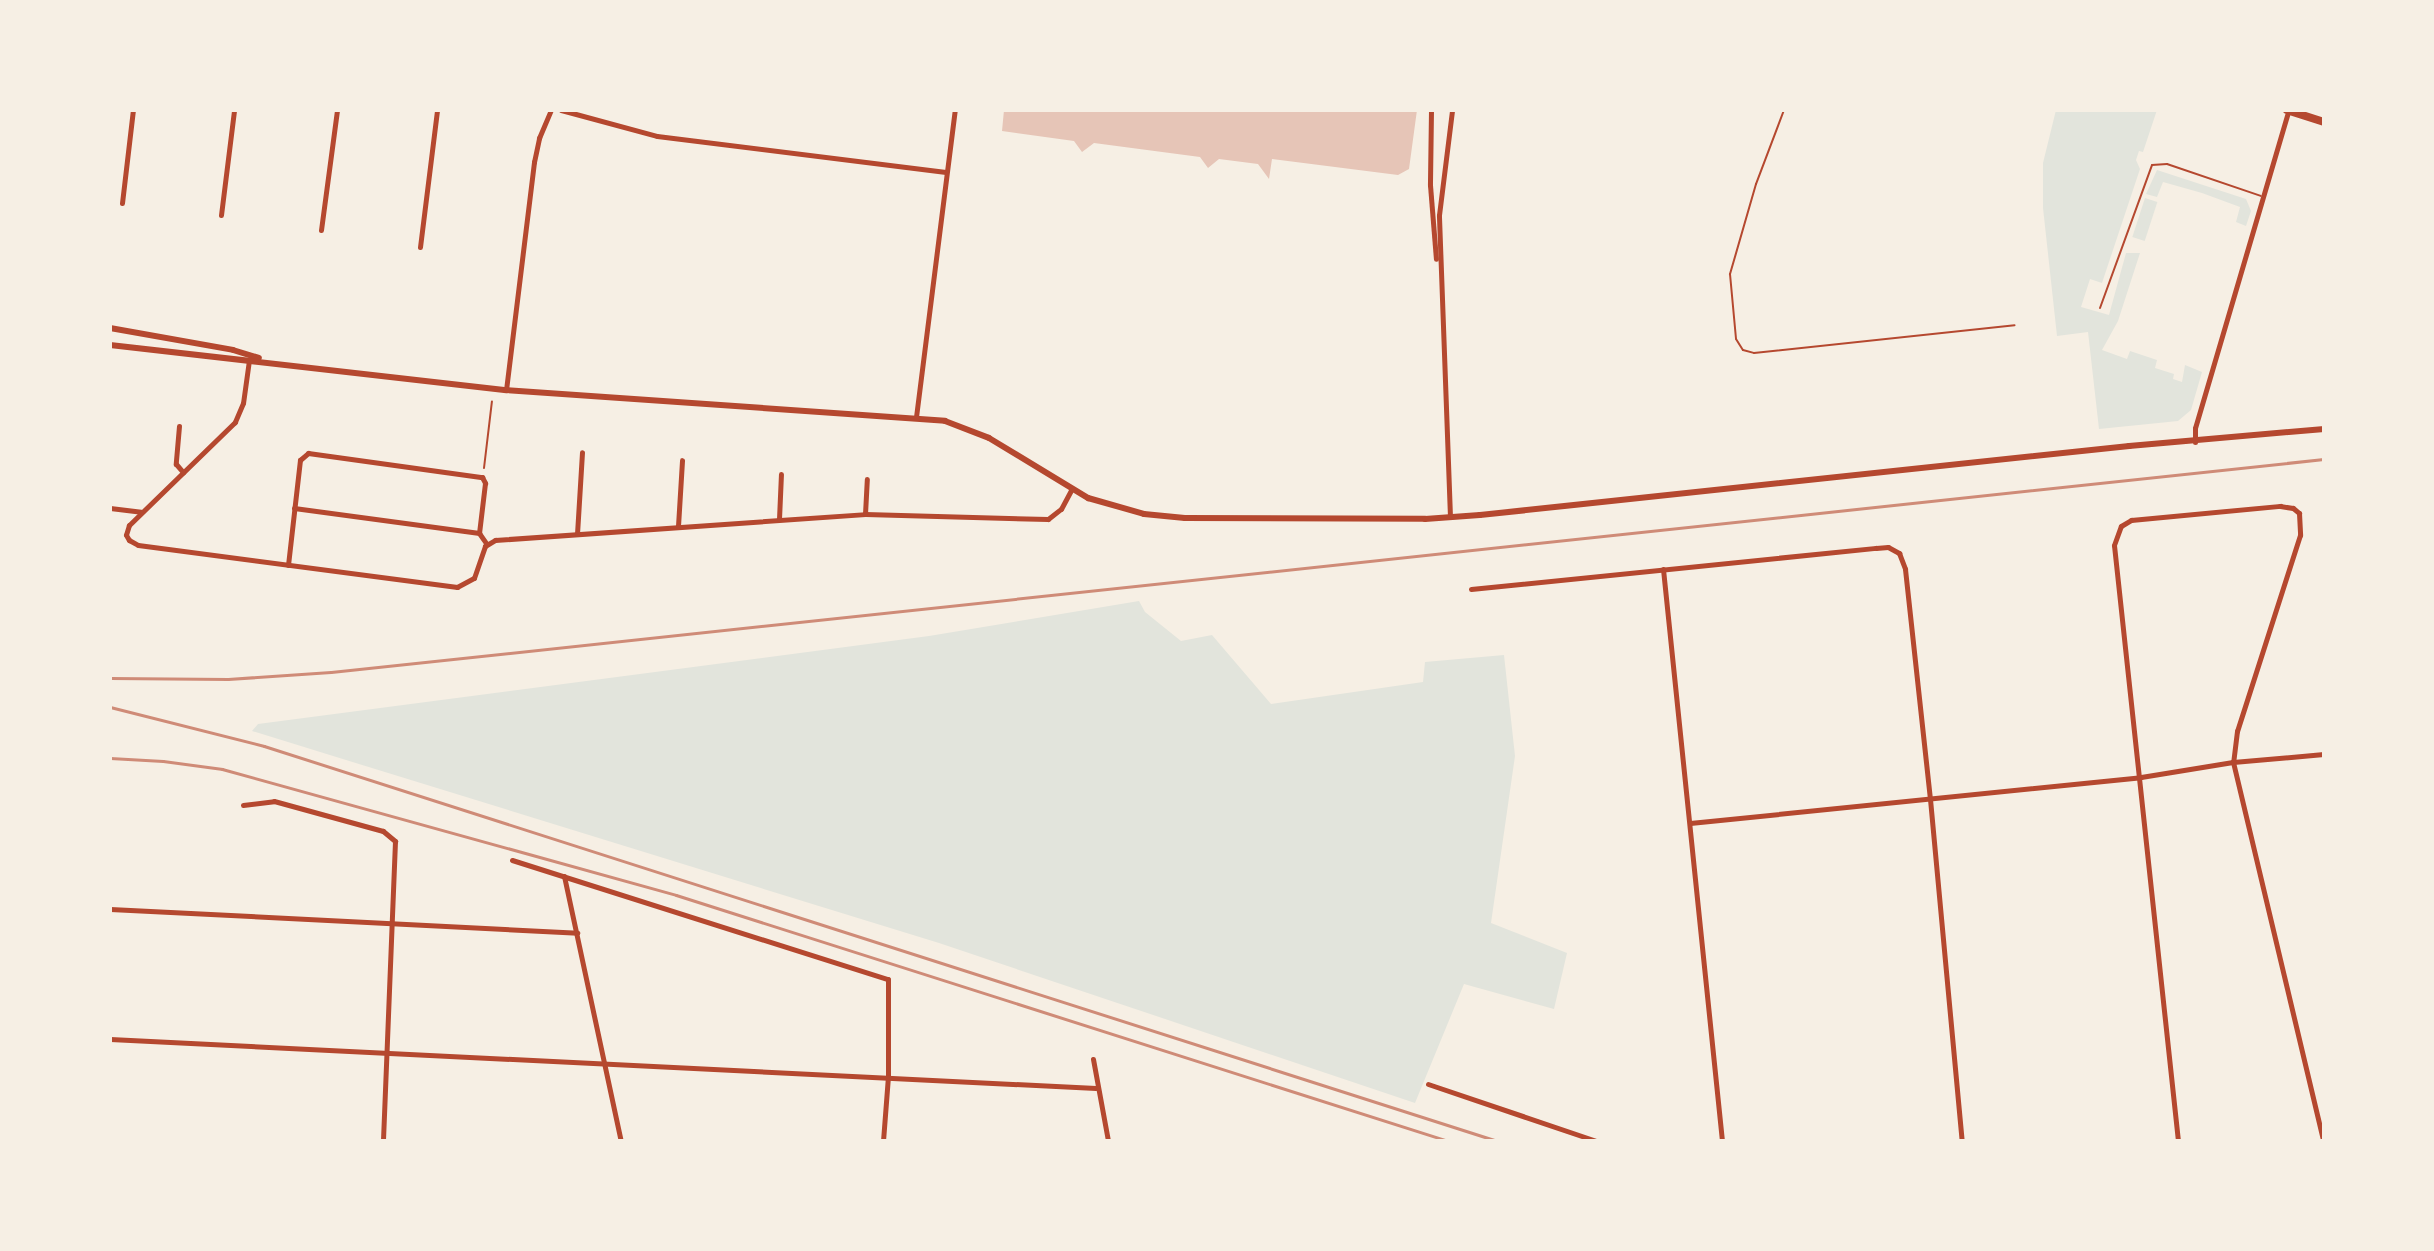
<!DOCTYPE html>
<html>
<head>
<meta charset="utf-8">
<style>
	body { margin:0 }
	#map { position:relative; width:2434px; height:1251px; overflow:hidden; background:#f6efe4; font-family:"Open Sans",sans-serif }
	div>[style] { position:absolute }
	.green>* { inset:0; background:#e2e4dc; transform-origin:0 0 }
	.building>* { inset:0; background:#e6c5b7 }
	.path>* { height:2px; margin:-1px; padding:0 1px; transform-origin:1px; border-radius:1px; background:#b5482f }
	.service>* { height:2px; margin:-1px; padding:0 1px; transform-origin:1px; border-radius:1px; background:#b5482f }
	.minor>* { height:5px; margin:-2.5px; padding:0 2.5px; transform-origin:2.5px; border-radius:2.5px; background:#b5482f }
	.tertiary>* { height:6px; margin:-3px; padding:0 3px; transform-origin:3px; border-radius:3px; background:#b5482f }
	.primary>* { height:8px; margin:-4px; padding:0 4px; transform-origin:4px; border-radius:4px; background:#b5482f }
	.rail>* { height:3px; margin:-1.5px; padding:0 1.5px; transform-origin:1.5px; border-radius:1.5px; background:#cf8b77 }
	span { translate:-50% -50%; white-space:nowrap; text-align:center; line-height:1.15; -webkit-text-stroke:7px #f6efe4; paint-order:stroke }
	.frame { position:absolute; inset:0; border:112px solid #f6efe4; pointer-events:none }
</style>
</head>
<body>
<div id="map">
	<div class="green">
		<i style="clip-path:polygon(2056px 110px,2157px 110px,2143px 152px,2139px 151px,2136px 160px,2140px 169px,2102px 283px,2090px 279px,2081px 307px,2109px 315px,2126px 253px,2140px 253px,2118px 321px,2102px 350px,2127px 359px,2130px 351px,2157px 360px,2155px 368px,2174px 374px,2173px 379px,2182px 382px,2185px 365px,2202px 372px,2191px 410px,2178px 421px,2099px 429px,2088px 332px,2057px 336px,2043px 208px,2043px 163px)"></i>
		<i style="clip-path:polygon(2157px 170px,2246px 199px,2251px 211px,2246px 226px,2236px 222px,2240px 207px,2202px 193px,2163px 182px,2157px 197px,2146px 194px)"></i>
		<i style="left:2145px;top:198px;width:13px;height:41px;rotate:18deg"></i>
		<i style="clip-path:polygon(1139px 601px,1145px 612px,1181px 641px,1212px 635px,1271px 704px,1423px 682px,1425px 662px,1504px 655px,1515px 756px,1491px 923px,1567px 953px,1554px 1009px,1464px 984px,1415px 1103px,939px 943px,252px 731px,258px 724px,929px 636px)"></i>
	</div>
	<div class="building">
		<i style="clip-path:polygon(1004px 110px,1417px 110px,1409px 169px,1398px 175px,1272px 159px,1269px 179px,1258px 164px,1219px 159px,1208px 168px,1200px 157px,1094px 143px,1082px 152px,1074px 141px,1002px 131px)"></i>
	</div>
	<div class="path">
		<i style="left:484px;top:468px;width:67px;rotate:-83.2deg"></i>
	</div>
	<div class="service">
		<i style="left:1784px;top:110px;width:79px;rotate:110.7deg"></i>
		<i style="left:1756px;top:184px;width:94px;rotate:106.1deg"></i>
		<i style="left:1730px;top:274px;width:65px;rotate:84.7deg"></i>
		<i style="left:1736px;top:339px;width:13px;rotate:58deg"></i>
		<i style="left:1743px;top:350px;width:11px;rotate:15deg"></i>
		<i style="left:1754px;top:353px;width:262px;rotate:-6.1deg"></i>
		<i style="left:2100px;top:308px;width:152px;rotate:-70deg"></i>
		<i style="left:2152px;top:165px;width:15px;rotate:-4deg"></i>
		<i style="left:2167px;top:164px;width:99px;rotate:18.8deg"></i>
	</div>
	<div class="minor">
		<i style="left:561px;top:110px;width:99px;rotate:15.2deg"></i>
		<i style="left:657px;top:136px;width:291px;rotate:7.1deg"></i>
		<i style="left:1431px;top:110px;width:75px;rotate:90.8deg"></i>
		<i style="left:1430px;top:185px;width:74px;rotate:85.4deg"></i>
		<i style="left:122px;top:203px;width:94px;rotate:-83.3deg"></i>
		<i style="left:221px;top:215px;width:106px;rotate:-82.9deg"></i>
		<i style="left:321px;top:230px;width:121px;rotate:-82.4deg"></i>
		<i style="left:420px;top:247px;width:138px;rotate:-82.9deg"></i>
		<i style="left:249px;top:360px;width:43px;rotate:97.9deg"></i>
		<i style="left:243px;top:403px;width:21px;rotate:113deg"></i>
		<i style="left:235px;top:422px;width:148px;rotate:135.8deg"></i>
		<i style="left:129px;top:525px;width:10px;rotate:107deg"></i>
		<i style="left:126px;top:535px;width:6px;rotate:59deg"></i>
		<i style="left:129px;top:540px;width:10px;rotate:29deg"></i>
		<i style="left:138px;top:545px;width:322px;rotate:7.5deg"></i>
		<i style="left:457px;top:587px;width:19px;rotate:-28deg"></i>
		<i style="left:474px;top:578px;width:34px;rotate:-71deg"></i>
		<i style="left:485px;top:546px;width:12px;rotate:-31deg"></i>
		<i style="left:495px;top:540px;width:371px;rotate:-4deg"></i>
		<i style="left:865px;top:514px;width:183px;rotate:1.6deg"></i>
		<i style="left:1048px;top:519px;width:16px;rotate:-38deg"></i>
		<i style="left:1061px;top:509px;width:21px;rotate:-62deg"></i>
		<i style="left:506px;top:390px;width:230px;rotate:-83deg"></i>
		<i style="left:534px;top:162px;width:25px;rotate:-78deg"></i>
		<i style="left:539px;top:138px;width:30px;rotate:-67deg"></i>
		<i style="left:916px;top:417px;width:309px;rotate:-82.8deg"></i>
		<i style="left:179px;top:426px;width:38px;rotate:95deg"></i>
		<i style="left:176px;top:464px;width:11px;rotate:49deg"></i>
		<i style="left:2195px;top:442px;width:14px;rotate:-90deg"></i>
		<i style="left:2195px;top:428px;width:330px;rotate:-73.6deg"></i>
		<i style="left:110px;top:508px;width:31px;rotate:7deg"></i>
		<i style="left:294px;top:508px;width:187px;rotate:7.7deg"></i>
		<i style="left:865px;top:514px;width:35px;rotate:-87deg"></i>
		<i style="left:1450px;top:517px;width:302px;rotate:-92.1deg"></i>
		<i style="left:1439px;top:215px;width:106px;rotate:-82.9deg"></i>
		<i style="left:779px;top:519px;width:45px;rotate:-87.5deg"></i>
		<i style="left:678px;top:526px;width:66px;rotate:-86.5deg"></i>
		<i style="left:577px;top:534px;width:82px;rotate:-86.5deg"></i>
		<i style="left:288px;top:565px;width:106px;rotate:-83.5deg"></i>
		<i style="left:300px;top:460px;width:11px;rotate:-41deg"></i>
		<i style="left:308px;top:453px;width:176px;rotate:7.9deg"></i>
		<i style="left:482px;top:477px;width:7px;rotate:63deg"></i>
		<i style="left:485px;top:483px;width:50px;rotate:96.8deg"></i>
		<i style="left:479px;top:533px;width:12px;rotate:55deg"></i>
		<i style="left:1663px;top:569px;width:575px;rotate:84.11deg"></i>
		<i style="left:1471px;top:589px;width:407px;rotate:-5.8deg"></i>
		<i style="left:1876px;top:548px;width:12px;rotate:-5deg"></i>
		<i style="left:1888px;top:547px;width:13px;rotate:29deg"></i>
		<i style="left:1899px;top:553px;width:17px;rotate:69deg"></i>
		<i style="left:1905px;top:569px;width:231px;rotate:83.8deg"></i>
		<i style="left:1930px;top:799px;width:343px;rotate:84.7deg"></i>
		<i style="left:243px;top:805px;width:31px;rotate:-7deg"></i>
		<i style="left:274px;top:801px;width:113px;rotate:15.4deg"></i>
		<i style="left:383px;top:831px;width:16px;rotate:40deg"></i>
		<i style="left:395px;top:841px;width:300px;rotate:92.3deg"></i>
		<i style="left:1690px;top:823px;width:453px;rotate:-5.8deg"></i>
		<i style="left:2141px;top:777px;width:93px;rotate:-9.3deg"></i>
		<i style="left:2233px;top:762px;width:91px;rotate:-5deg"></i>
		<i style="left:512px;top:860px;width:394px;rotate:17.6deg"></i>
		<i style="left:888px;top:979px;width:97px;rotate:90deg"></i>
		<i style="left:888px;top:1076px;width:65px;rotate:94.4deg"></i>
		<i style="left:564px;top:876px;width:271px;rotate:77.9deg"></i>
		<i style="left:110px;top:909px;width:468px;rotate:2.9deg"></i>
		<i style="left:110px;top:1039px;width:987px;rotate:2.85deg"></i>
		<i style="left:1093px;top:1059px;width:83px;rotate:79.6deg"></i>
		<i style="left:1428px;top:1084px;width:177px;rotate:18.7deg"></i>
		<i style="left:2178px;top:1141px;width:599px;rotate:-96.13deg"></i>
		<i style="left:2114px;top:545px;width:20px;rotate:-70deg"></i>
		<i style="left:2121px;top:526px;width:12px;rotate:-31deg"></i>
		<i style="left:2131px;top:520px;width:150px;rotate:-5.4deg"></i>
		<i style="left:2280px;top:506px;width:13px;rotate:9deg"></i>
		<i style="left:2293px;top:508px;width:8px;rotate:40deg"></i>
		<i style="left:2299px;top:513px;width:22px;rotate:87deg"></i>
		<i style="left:2300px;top:535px;width:206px;rotate:107.8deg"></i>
		<i style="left:2237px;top:731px;width:31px;rotate:97deg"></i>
		<i style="left:2233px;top:762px;width:390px;rotate:76.6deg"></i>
	</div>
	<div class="tertiary">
		<i style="left:110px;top:328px;width:125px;rotate:10.1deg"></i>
		<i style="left:233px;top:350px;width:27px;rotate:17deg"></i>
		<i style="left:110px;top:345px;width:399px;rotate:6.5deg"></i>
		<i style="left:506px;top:390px;width:440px;rotate:4deg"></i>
		<i style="left:945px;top:421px;width:47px;rotate:21.1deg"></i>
		<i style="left:989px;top:438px;width:116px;rotate:31.2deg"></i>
		<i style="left:1088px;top:498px;width:58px;rotate:15.9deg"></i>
		<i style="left:1144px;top:514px;width:41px;rotate:5.6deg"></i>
		<i style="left:1185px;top:518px;width:240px;rotate:0.2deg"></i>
		<i style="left:1425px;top:519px;width:55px;rotate:-4.2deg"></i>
		<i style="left:1480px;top:515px;width:653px;rotate:-6.07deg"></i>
		<i style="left:2129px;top:446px;width:196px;rotate:-5deg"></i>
	</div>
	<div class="primary">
		<i style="left:2287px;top:110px;width:39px;rotate:18deg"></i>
	</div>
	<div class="rail">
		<i style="left:110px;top:678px;width:118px;rotate:0.5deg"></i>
		<i style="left:228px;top:679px;width:103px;rotate:-3.9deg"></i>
		<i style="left:331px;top:672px;width:2004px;rotate:-6.1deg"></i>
		<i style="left:110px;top:707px;width:159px;rotate:14.2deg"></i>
		<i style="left:264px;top:746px;width:1295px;rotate:17.76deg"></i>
		<i style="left:110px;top:758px;width:53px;rotate:3.2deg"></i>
		<i style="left:163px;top:761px;width:60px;rotate:7.7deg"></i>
		<i style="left:222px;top:769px;width:471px;rotate:15.5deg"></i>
		<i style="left:676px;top:895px;width:810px;rotate:17.67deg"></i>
	</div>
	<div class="frame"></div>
</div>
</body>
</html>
